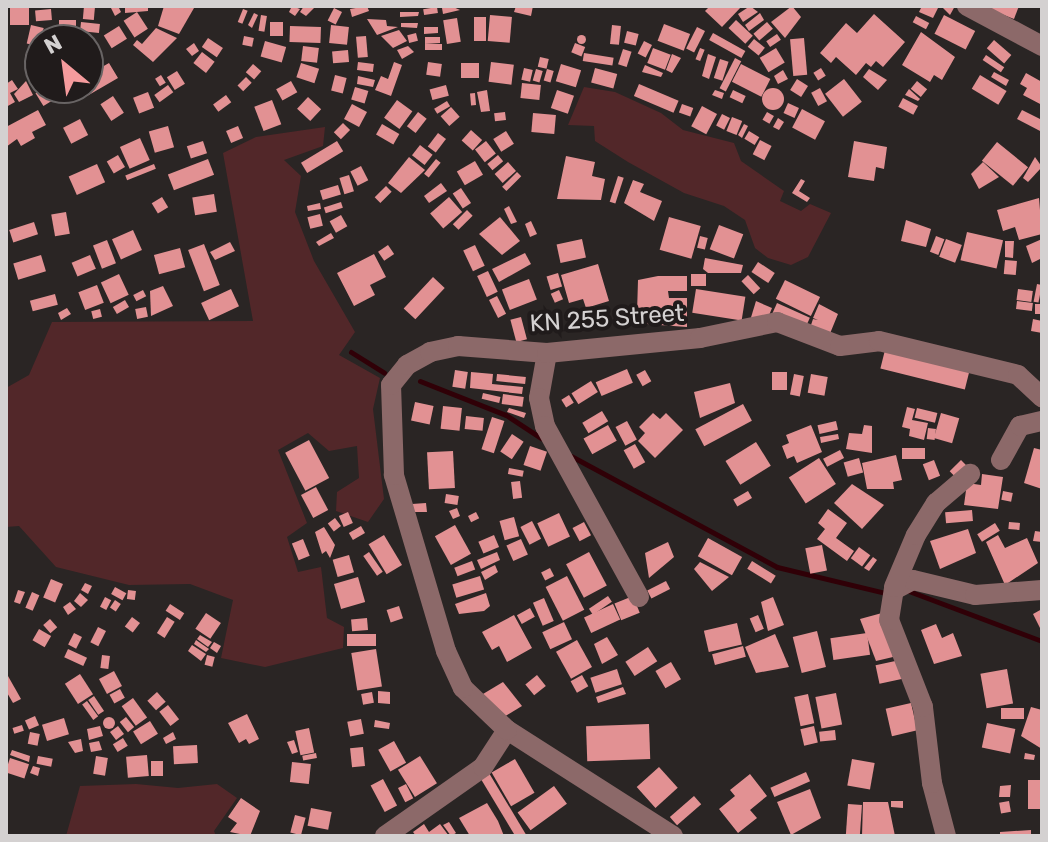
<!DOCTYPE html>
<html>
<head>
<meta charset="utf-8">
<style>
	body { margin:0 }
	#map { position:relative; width:1048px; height:842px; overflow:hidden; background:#2a2524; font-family:Rubik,sans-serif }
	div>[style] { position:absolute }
	.green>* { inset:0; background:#522729 }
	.stream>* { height:5px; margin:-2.5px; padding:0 2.5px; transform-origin:2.5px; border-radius:2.5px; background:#300007 }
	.building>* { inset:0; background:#e29193; transform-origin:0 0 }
	.round { border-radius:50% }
	.minor>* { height:20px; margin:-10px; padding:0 10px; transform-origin:10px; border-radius:10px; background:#8c6969 }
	span { translate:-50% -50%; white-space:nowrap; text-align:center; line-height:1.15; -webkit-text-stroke:8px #201b1b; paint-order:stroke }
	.street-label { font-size:24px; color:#d4d1d1 }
	.frame { position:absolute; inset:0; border:8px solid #d4d1d1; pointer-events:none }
	.north { position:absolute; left:24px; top:24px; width:80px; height:80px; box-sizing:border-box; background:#201b1b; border:2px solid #686464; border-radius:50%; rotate:331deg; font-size:22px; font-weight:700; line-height:32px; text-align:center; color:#d4d1d1 }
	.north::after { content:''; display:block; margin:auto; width:28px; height:36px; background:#f59b9d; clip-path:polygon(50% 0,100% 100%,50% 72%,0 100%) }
</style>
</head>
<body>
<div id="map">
	<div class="green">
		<i style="clip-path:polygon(584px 87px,615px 92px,661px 113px,683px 130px,734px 143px,741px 161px,784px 191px,780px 201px,801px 211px,810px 204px,831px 213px,808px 257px,791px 265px,768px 258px,755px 248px,745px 220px,724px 206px,684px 193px,628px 162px,595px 141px,594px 126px,568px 125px)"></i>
		<i style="clip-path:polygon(325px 127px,323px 146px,284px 160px,301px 176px,295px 212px,314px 261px,355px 332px,339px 355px,380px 378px,373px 409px,384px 499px,368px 522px,336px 511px,337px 492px,359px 478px,357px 446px,329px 451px,308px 433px,278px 450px,307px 523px,287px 537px,298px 572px,321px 567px,327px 618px,344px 627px,343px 648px,265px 667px,221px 658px,233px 600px,190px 584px,129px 585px,56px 567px,19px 526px,6px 527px,6px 388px,29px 375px,52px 322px,253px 321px,223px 153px,256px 137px)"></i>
		<i style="clip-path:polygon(136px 784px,178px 788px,217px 784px,237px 798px,214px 831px,216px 836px,66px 836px,80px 786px)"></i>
	</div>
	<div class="stream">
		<i style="left:351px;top:352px;width:39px;rotate:32deg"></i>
		<i style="left:420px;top:381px;width:92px;rotate:21.6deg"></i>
		<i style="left:506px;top:415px;width:42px;rotate:33.3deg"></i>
		<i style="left:571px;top:456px;width:234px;rotate:28.3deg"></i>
		<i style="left:777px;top:567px;width:111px;rotate:13.5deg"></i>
		<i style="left:906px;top:590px;width:145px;rotate:20.6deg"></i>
	</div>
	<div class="building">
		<i style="left:84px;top:6px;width:11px;height:13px;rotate:5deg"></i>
		<i style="clip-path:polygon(110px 6px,118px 6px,121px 12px,115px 16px)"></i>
		<i style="clip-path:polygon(125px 6px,148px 6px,148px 11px,125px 13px)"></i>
		<i style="clip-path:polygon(164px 6px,194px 8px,179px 34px,158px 26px)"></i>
		<i style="clip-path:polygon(292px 6px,300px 9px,295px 16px,289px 12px)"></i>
		<i style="clip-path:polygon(304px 6px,316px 6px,306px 16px,300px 12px)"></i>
		<i style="clip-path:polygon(367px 6px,369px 11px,352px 17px,350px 9px)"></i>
		<i style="clip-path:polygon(451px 6px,460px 10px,443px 14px,442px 8px)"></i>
		<i style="clip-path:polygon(516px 6px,533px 6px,531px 16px,514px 12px)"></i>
		<i style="clip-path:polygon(710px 6px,742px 6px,722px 27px,705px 11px)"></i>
		<i style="clip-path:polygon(750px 6px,758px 12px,743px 22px,738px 14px)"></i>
		<i style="clip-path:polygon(792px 6px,801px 17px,785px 38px,771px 22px)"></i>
		<i style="clip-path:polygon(922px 6px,939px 6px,933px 18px,919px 12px)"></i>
		<i style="clip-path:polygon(941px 6px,955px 6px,950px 15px)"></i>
		<i style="clip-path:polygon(981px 6px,1019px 6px,1014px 19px)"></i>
		<i style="left:10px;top:7px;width:19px;height:18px"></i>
		<i style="left:437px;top:7px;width:6px;height:14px;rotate:81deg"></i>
		<i style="left:334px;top:8px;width:9px;height:14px;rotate:27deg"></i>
		<i style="left:51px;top:9px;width:11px;height:16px;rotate:85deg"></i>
		<i style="left:243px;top:9px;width:5px;height:14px;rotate:22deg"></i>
		<i style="left:137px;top:12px;width:20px;height:16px;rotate:57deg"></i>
		<i style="clip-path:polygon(400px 12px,419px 12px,418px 16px,400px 17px)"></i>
		<i style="clip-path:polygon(254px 13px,258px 15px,252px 28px,248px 25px)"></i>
		<i style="clip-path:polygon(760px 13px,764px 20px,749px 31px,745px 25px)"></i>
		<i style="clip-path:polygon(874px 14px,905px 42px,883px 67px,876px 61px,871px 67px,866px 63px,856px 75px,836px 57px,831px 63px,820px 53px,846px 23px,857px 33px)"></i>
		<i style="left:261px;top:15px;width:6px;height:16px;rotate:9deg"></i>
		<i style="left:490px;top:15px;width:22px;height:26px;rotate:5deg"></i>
		<i style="left:944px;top:15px;width:35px;height:21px;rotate:27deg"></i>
		<i style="left:916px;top:16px;width:15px;height:7px;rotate:28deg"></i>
		<i style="left:474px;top:17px;width:12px;height:24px"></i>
		<i style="left:457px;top:18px;width:24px;height:14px;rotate:81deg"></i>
		<i style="clip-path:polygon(367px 19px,386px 20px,387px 26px,398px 27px,377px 35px)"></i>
		<i style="left:59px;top:20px;width:17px;height:12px"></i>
		<i style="left:736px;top:20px;width:23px;height:11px;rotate:43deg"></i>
		<i style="left:81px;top:22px;width:19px;height:9px;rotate:6deg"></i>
		<i style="left:270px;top:22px;width:13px;height:14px"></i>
		<i style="left:767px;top:22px;width:9px;height:18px;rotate:49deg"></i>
		<i style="clip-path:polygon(401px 23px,418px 23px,417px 28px,401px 27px)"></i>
		<i style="left:664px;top:24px;width:28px;height:18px;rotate:21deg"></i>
		<i style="left:31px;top:25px;width:13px;height:19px;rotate:13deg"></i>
		<i style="left:331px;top:25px;width:18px;height:18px;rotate:6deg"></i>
		<i style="left:612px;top:25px;width:9px;height:19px;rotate:6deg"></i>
		<i style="left:119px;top:26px;width:15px;height:18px;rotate:58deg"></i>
		<i style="left:290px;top:26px;width:31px;height:16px;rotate:2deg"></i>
		<i style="clip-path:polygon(424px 27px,438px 27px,438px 33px,424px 34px)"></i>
		<i style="left:697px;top:27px;width:9px;height:24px;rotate:27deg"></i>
		<i style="clip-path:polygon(156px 28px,177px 38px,153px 62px,133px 45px,137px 40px,142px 44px)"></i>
		<i style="clip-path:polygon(399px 30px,407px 41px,393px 48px,381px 36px)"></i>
		<i style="left:627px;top:31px;width:12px;height:12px;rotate:14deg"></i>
		<i style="clip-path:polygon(921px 32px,955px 57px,942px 80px,934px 75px,930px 82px,902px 65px)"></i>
		<i style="left:416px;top:33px;width:8px;height:9px;rotate:76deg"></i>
		<i style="left:713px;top:33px;width:37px;height:8px;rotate:29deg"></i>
		<i style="left:777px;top:34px;width:7px;height:13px;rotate:56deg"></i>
		<i class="round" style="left:576.5px;top:34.5px;width:9px;height:9px"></i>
		<i style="left:244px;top:36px;width:10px;height:9px;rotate:11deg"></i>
		<i style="left:366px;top:36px;width:21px;height:10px;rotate:85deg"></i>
		<i style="clip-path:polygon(425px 37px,440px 37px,440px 43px,425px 44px)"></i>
		<i style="clip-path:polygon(93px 38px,100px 55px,88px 60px,88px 40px)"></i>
		<i style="left:208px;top:38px;width:18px;height:11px;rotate:34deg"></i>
		<i style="left:804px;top:38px;width:37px;height:14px;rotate:85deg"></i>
		<i style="left:754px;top:39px;width:14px;height:10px;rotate:39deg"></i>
		<i style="left:994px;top:40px;width:23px;height:11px;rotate:41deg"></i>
		<i style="left:265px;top:41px;width:22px;height:16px;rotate:16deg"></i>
		<i style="left:644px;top:41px;width:9px;height:14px;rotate:27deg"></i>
		<i style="clip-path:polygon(194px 43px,199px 51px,192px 56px,186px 49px)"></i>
		<i style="left:575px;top:43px;width:11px;height:10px;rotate:22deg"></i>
		<i style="left:442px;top:44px;width:6px;height:17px;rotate:90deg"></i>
		<i style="left:303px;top:46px;width:16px;height:15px;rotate:7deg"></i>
		<i style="clip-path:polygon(408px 46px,414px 52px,402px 59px,397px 50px)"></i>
		<i style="clip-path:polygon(39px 48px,40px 57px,29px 63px,25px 55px)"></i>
		<i style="left:653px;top:48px;width:19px;height:16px;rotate:21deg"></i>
		<i style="left:700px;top:48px;width:5px;height:12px;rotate:22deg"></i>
		<i style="left:776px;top:48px;width:17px;height:19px;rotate:59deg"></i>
		<i style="left:623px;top:49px;width:9px;height:16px;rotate:18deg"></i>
		<i style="left:348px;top:50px;width:12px;height:16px;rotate:85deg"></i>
		<i style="left:202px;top:52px;width:16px;height:14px;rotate:38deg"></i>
		<i style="left:584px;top:53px;width:30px;height:8px;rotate:9deg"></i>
		<i style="clip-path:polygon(672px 54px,681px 58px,672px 73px,666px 70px)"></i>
		<i style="clip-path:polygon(708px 54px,716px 57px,709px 79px,702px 76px)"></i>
		<i style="left:986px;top:55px;width:22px;height:6px;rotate:34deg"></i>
		<i style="left:540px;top:57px;width:9px;height:10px;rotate:13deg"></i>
		<i style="left:735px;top:58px;width:7px;height:34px;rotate:27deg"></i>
		<i style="left:720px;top:59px;width:9px;height:20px;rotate:18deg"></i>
		<i style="left:358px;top:62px;width:16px;height:8px;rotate:7deg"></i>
		<i style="clip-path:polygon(394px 62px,402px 65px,391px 96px,375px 90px,381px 76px,388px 79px)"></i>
		<i style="left:428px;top:62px;width:14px;height:13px;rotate:8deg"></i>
		<i style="left:491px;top:62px;width:23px;height:20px;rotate:7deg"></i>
		<i style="clip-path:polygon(109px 63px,118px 78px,87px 96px,82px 88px,88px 88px,88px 75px)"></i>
		<i style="left:301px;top:63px;width:19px;height:15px;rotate:18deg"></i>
		<i style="left:461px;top:63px;width:18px;height:15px"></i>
		<i style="left:253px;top:64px;width:11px;height:11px;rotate:41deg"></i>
		<i style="left:561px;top:64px;width:21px;height:18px;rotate:17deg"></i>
		<i style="left:741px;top:64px;width:33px;height:20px;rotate:27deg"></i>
		<i style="clip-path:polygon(645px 65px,663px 73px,661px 77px,642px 72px)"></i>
		<i style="left:524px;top:68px;width:9px;height:12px;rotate:13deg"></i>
		<i style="left:595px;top:68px;width:23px;height:15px;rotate:15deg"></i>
		<i style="left:821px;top:68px;width:9px;height:9px;rotate:58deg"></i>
		<i style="left:536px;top:69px;width:7px;height:12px;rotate:16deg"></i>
		<i style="left:547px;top:69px;width:7px;height:12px;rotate:16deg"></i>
		<i style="clip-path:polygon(869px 69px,887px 80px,878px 90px,863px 77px)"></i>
		<i style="clip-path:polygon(783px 70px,788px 79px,778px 84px,774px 76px)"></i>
		<i style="left:177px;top:71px;width:15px;height:12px;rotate:58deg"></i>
		<i style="clip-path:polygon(994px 72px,1009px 80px,1006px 86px,991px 77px)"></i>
		<i style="clip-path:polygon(40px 73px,40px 85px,33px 88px,29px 79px)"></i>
		<i style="clip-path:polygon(1026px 73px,1042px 82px,1042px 105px,1023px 95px,1027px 88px,1020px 84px)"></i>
		<i style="left:161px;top:75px;width:9px;height:7px;rotate:58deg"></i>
		<i style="left:335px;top:75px;width:12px;height:16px;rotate:14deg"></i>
		<i style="left:980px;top:75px;width:31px;height:16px;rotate:31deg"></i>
		<i style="clip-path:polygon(358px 76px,375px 80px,373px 87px,357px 84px)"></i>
		<i style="left:246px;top:77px;width:8px;height:12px;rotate:45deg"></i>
		<i style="left:797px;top:79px;width:13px;height:13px;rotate:32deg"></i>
		<i style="left:844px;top:79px;width:29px;height:24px;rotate:52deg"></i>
		<i style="clip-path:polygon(12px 80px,18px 89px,10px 93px,15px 102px,6px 107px,6px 84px)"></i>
		<i style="clip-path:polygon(26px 81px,33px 95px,19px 102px,14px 94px)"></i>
		<i style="left:291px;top:81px;width:13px;height:17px;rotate:61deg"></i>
		<i style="left:917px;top:81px;width:13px;height:10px;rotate:39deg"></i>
		<i style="left:522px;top:83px;width:19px;height:15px;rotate:6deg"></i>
		<i style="left:639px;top:84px;width:43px;height:13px;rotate:23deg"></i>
		<i style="left:168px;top:85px;width:9px;height:17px;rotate:54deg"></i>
		<i style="left:446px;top:85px;width:11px;height:17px;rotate:75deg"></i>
		<i style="left:355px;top:87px;width:14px;height:13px;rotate:17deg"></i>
		<i class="round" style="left:762px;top:88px;width:22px;height:22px"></i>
		<i style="left:44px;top:88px;width:15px;height:10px;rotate:58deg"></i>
		<i style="clip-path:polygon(48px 88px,72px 88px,53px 98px)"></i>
		<i style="left:820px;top:88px;width:15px;height:10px;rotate:62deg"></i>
		<i style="clip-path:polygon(909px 89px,920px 99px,918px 101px,905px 95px)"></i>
		<i style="clip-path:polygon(487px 90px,490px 111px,481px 112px,477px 92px)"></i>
		<i style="left:557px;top:90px;width:18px;height:19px;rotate:19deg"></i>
		<i style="clip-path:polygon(715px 90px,724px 93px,722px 99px,712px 95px)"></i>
		<i style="left:733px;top:90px;width:14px;height:8px;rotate:25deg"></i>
		<i style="left:148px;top:92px;width:17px;height:16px;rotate:69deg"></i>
		<i style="left:475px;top:93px;width:12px;height:5px;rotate:85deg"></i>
		<i style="left:226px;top:95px;width:9px;height:16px;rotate:54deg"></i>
		<i style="left:113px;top:96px;width:20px;height:15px;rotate:57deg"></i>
		<i style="left:308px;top:97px;width:18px;height:16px;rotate:43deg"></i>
		<i style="left:903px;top:98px;width:17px;height:10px;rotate:28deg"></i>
		<i style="left:272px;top:100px;width:26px;height:19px;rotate:69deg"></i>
		<i style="left:397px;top:100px;width:19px;height:22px;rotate:36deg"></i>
		<i style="left:447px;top:101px;width:6px;height:15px;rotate:59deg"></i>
		<i style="left:788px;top:103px;width:12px;height:11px;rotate:24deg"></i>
		<i style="left:352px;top:104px;width:17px;height:17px;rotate:28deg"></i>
		<i style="left:682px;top:104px;width:12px;height:9px;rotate:20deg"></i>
		<i style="left:702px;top:106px;width:17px;height:23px;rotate:28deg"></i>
		<i style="left:451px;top:107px;width:13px;height:14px;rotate:48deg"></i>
		<i style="left:802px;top:109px;width:26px;height:21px;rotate:28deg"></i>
		<i style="clip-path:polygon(38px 110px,46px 125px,32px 132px,35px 138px,21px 146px,17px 139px,6px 147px,6px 127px)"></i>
		<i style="clip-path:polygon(1022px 110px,1042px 120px,1042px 132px,1017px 119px)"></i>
		<i style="left:418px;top:112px;width:11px;height:18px;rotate:38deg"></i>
		<i style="left:505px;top:112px;width:8px;height:11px;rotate:83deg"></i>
		<i style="left:767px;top:112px;width:8px;height:9px;rotate:30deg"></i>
		<i style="left:533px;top:113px;width:23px;height:19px;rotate:5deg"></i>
		<i style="left:722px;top:114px;width:9px;height:13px;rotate:27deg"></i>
		<i style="left:732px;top:117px;width:11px;height:15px;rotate:22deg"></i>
		<i style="clip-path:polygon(778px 118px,784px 122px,779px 130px,773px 127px)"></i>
		<i style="left:80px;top:119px;width:18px;height:19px;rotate:63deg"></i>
		<i style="left:343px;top:123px;width:10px;height:13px;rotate:45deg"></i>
		<i style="left:382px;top:124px;width:20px;height:12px;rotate:30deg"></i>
		<i style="clip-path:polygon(744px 124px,748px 126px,742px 138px,738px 135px)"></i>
		<i style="left:168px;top:126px;width:22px;height:20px;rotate:74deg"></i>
		<i style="left:238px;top:126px;width:13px;height:13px;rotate:67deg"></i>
		<i style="left:471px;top:130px;width:15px;height:14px;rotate:42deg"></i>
		<i style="left:506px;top:131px;width:15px;height:15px;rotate:58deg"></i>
		<i style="left:749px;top:131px;width:12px;height:9px;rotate:31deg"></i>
		<i style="left:438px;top:133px;width:10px;height:17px;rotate:37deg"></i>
		<i style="left:140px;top:138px;width:24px;height:22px;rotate:66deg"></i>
		<i style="left:760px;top:140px;width:13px;height:16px;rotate:27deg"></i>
		<i style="left:203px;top:141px;width:13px;height:17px;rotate:72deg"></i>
		<i style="left:337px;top:141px;width:12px;height:42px;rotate:59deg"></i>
		<i style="left:486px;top:141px;width:16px;height:14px;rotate:52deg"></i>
		<i style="clip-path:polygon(854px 141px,887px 147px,884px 169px,876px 167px,874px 181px,848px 177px)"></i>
		<i style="left:997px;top:142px;width:40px;height:24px;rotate:39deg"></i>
		<i style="left:420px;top:145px;width:16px;height:13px;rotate:38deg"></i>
		<i style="left:118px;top:155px;width:14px;height:13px;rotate:60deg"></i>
		<i style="left:498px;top:155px;width:8px;height:14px;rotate:50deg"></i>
		<i style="clip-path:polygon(566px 156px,595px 162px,592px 176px,605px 179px,601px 200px,557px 199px)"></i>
		<i style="clip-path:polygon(409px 157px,425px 170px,401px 193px,388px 183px)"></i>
		<i style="clip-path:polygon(1035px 157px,1042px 167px,1028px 182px,1023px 178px)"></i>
		<i style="left:208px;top:159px;width:17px;height:43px;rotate:69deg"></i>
		<i style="left:436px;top:159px;width:6px;height:19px;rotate:39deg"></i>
		<i style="left:475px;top:161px;width:16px;height:21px;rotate:60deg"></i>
		<i style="left:508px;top:162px;width:12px;height:18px;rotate:48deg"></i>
		<i style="clip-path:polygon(983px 162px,999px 177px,979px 189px,971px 174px)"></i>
		<i style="left:97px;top:164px;width:20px;height:31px;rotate:66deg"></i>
		<i style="left:154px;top:164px;width:5px;height:31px;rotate:68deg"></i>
		<i style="left:361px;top:166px;width:16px;height:12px;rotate:63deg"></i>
		<i style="left:517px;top:172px;width:6px;height:21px;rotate:45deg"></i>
		<i style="left:349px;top:175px;width:17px;height:10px;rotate:73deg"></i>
		<i style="left:618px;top:176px;width:6px;height:27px;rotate:18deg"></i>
		<i style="clip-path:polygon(801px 179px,805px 181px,799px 191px,810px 198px,807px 202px,792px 193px)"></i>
		<i style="clip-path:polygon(633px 180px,644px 184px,640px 192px,662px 201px,654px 221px,624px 203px)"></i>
		<i style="clip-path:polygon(441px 183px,447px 191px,429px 203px,424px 196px)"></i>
		<i style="left:338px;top:185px;width:10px;height:19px;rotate:73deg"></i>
		<i style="left:386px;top:186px;width:8px;height:16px;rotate:45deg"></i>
		<i style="left:461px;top:188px;width:18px;height:10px;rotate:56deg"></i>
		<i style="left:214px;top:194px;width:18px;height:22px;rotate:81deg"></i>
		<i style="left:162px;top:197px;width:12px;height:12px;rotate:59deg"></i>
		<i style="left:449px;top:197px;width:20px;height:25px;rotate:49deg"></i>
		<i style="clip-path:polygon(1039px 198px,1042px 234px,1019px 240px,1015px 227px,1003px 231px,997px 210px)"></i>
		<i style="left:341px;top:202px;width:6px;height:18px;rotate:72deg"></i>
		<i style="clip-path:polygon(320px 203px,321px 209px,308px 211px,307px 206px)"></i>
		<i style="clip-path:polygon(509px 206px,517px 222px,511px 224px,504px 209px)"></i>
		<i style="left:467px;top:210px;width:8px;height:20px;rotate:45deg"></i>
		<i style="left:66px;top:212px;width:22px;height:15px;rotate:80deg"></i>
		<i style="left:320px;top:214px;width:12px;height:13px;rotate:76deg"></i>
		<i style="left:341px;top:215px;width:13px;height:13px;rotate:61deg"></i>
		<i style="clip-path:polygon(500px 217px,520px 241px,502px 255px,479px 234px)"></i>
		<i style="left:669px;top:217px;width:33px;height:34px;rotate:16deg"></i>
		<i style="clip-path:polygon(906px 220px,931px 229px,926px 247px,901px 241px)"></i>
		<i style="clip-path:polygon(531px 221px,537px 234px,530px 237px,525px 224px)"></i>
		<i style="left:34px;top:222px;width:13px;height:26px;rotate:72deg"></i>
		<i style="left:719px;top:225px;width:26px;height:26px;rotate:21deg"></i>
		<i style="left:133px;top:230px;width:22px;height:23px;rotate:66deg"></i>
		<i style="left:967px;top:232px;width:37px;height:29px;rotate:13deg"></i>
		<i style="clip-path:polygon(331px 233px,334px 238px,319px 246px,316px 242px)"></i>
		<i style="left:700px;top:236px;width:8px;height:12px;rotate:14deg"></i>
		<i style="left:936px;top:236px;width:9px;height:17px;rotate:21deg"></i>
		<i style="left:582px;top:239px;width:19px;height:26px;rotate:78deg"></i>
		<i style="left:946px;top:239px;width:17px;height:19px;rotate:21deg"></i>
		<i style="clip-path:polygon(1042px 239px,1042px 258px,1032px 263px,1026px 246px)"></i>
		<i style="left:107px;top:240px;width:25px;height:15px;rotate:69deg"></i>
		<i style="clip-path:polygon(1005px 241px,1014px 241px,1013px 258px,1005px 257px)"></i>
		<i style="clip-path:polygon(230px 242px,235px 251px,215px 260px,210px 252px)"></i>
		<i style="left:204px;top:244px;width:44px;height:17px;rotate:69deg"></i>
		<i style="left:388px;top:245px;width:11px;height:12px;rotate:56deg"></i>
		<i style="left:475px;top:245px;width:23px;height:13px;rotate:65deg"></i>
		<i style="left:180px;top:248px;width:20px;height:27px;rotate:75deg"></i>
		<i style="clip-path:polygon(525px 253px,531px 264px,499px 282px,492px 269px)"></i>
		<i style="clip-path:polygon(374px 254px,386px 277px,370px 285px,375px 295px,354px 306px,337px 273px)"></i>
		<i style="left:41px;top:255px;width:17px;height:29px;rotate:73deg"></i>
		<i style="left:90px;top:255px;width:15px;height:20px;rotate:67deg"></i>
		<i style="clip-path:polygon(705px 258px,743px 265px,741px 273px,708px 273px,703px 269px)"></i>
		<i style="left:1005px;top:260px;width:12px;height:14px;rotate:5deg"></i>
		<i style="left:758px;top:262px;width:20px;height:12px;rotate:33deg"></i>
		<i style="clip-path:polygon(598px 264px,609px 301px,586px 308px,583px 299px,569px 303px,561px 275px)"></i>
		<i style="left:488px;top:271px;width:23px;height:12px;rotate:65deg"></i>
		<i style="left:558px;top:273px;width:14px;height:12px;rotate:73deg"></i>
		<i style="left:119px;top:274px;width:23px;height:20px;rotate:65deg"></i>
		<i style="left:691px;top:274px;width:15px;height:12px"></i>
		<i style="left:748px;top:275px;width:18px;height:9px;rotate:47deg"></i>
		<i style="clip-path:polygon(658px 276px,687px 276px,687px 291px,668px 291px,669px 298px,687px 298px,687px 327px,646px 324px,646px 313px,637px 313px,638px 280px)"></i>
		<i style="left:433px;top:277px;width:16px;height:43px;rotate:43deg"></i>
		<i style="left:529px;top:279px;width:22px;height:29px;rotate:69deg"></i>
		<i style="left:785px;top:280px;width:39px;height:21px;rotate:26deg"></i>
		<i style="left:1037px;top:284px;width:5px;height:18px;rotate:11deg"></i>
		<i style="left:97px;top:285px;width:19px;height:20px;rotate:69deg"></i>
		<i style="clip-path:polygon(163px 286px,173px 306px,151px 316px,150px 291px)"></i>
		<i style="left:231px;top:289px;width:19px;height:33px;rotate:65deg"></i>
		<i style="left:696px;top:289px;width:50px;height:24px;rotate:9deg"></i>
		<i style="left:1018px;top:289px;width:15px;height:11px;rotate:8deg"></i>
		<i style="left:143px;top:290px;width:7px;height:11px;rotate:63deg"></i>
		<i style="left:559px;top:290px;width:10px;height:9px;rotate:66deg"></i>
		<i style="left:55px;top:294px;width:11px;height:26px;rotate:75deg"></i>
		<i style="left:497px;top:296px;width:20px;height:9px;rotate:63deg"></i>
		<i style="left:125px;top:300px;width:8px;height:14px;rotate:60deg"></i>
		<i style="clip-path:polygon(756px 301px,772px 308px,763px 330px,749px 324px)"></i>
		<i style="left:1017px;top:301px;width:16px;height:8px;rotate:7deg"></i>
		<i style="left:777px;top:303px;width:36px;height:15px;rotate:24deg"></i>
		<i style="clip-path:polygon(819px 304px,838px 314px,829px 336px,810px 328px,813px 319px,818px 320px,813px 318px)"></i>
		<i style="left:1035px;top:304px;width:7px;height:10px"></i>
		<i style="left:146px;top:307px;width:10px;height:11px;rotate:79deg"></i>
		<i style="clip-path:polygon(67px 308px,71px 314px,61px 320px,58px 313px)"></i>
		<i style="left:100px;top:309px;width:8px;height:9px;rotate:76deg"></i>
		<i style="left:521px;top:317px;width:23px;height:11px;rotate:75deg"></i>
		<i style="clip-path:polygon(1033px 319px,1042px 321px,1042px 333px,1031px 331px)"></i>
		<i style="left:885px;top:350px;width:87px;height:19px;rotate:14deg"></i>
		<i style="left:627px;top:369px;width:15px;height:34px;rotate:67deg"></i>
		<i style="left:455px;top:370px;width:13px;height:17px;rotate:9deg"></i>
		<i style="left:645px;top:370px;width:13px;height:10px;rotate:61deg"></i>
		<i style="clip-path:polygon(471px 372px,493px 374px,492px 384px,523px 387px,522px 394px,470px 388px)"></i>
		<i style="left:772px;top:372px;width:15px;height:18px"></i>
		<i style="left:497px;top:374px;width:29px;height:7px;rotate:6deg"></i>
		<i style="left:794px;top:374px;width:10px;height:21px;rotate:11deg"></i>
		<i style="left:811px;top:374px;width:17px;height:19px;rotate:10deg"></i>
		<i style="left:591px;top:381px;width:13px;height:23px;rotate:58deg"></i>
		<i style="clip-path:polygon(730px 383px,735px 403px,700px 418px,694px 392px)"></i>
		<i style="left:483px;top:393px;width:18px;height:6px;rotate:13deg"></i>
		<i style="left:503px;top:394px;width:21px;height:10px;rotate:8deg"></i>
		<i style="left:569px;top:395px;width:9px;height:9px;rotate:58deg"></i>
		<i style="left:415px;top:402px;width:19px;height:19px;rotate:12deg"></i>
		<i style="left:743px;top:404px;width:19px;height:54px;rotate:62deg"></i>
		<i style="left:443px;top:406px;width:19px;height:23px;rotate:6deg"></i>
		<i style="clip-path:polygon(907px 407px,915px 409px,912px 420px,928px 423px,924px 440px,909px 436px,910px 429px,902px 427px)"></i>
		<i style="clip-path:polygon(509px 408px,526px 413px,524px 418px,507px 412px)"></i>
		<i style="left:917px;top:408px;width:21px;height:10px;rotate:14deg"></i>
		<i style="left:602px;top:411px;width:12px;height:23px;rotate:59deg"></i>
		<i style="clip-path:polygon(653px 413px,660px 419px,666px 413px,683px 430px,655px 458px,638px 441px,645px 433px,639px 427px)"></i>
		<i style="left:941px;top:413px;width:19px;height:26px;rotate:16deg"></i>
		<i style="left:466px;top:416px;width:18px;height:13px;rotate:6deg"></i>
		<i style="left:492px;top:417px;width:13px;height:34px;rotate:18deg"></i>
		<i style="left:627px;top:421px;width:21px;height:13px;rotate:62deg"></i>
		<i style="left:836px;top:421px;width:9px;height:19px;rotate:77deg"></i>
		<i style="left:608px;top:425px;width:18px;height:28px;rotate:61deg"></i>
		<i style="clip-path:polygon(811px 425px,822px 452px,797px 463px,794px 456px,787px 459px,782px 446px,789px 443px,786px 435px)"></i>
		<i style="clip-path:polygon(864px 425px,872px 426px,872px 453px,846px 449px,849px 433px,862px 434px)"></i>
		<i style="left:928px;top:428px;width:8px;height:11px;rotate:7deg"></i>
		<i style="left:512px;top:434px;width:14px;height:21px;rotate:34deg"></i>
		<i style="clip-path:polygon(838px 434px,839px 439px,821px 443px,820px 437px)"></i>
		<i style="left:309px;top:440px;width:43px;height:27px;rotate:62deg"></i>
		<i style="left:756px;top:442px;width:28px;height:36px;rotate:58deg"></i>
		<i style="left:635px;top:444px;width:21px;height:13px;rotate:61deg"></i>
		<i style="left:530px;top:446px;width:18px;height:20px;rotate:19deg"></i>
		<i style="left:925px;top:448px;width:11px;height:23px;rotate:90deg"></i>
		<i style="clip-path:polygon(1034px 448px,1042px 450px,1042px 489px,1024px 483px)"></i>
		<i style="left:840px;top:450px;width:9px;height:19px;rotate:63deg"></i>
		<i style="left:453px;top:451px;width:37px;height:26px;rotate:87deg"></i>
		<i style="clip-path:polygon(896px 455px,902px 480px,893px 482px,894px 489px,867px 489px,862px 463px)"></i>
		<i style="left:819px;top:458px;width:31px;height:36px;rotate:57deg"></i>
		<i style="left:859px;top:458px;width:15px;height:16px;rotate:74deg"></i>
		<i style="left:934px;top:460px;width:17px;height:12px;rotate:69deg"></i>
		<i style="left:961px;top:460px;width:8px;height:16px;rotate:45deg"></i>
		<i style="left:509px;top:468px;width:15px;height:6px;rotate:11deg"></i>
		<i style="clip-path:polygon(982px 474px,1003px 477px,998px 509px,964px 505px,967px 483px,981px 485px)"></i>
		<i style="left:520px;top:481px;width:17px;height:9px;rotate:83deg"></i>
		<i style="clip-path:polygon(852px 484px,884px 505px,862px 529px,834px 503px)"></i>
		<i style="left:316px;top:487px;width:26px;height:17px;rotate:62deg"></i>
		<i style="left:748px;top:491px;width:8px;height:17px;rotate:60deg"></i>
		<i style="left:1003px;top:491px;width:10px;height:9px;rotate:11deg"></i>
		<i style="left:446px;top:494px;width:13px;height:9px;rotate:9deg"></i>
		<i style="clip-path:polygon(426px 503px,427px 512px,413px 512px,412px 504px)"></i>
		<i style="clip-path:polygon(457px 508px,460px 516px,453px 519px,449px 511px)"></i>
		<i style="clip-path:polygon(828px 509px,847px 523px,836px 538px,854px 551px,847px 561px,817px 539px,825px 529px,818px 523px)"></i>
		<i style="left:972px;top:510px;width:11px;height:27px;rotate:85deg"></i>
		<i style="left:348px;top:512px;width:12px;height:10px;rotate:66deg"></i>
		<i style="left:476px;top:512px;width:7px;height:9px;rotate:63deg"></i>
		<i style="left:559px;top:513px;width:26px;height:24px;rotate:65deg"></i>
		<i style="left:514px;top:517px;width:20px;height:15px;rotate:75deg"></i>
		<i style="left:335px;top:518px;width:10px;height:9px;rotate:53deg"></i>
		<i style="left:532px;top:521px;width:20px;height:13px;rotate:63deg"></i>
		<i style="left:584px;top:522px;width:15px;height:13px;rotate:62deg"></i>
		<i style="left:1009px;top:522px;width:11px;height:7px;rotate:5deg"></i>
		<i style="left:995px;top:523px;width:9px;height:21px;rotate:58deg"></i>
		<i style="left:455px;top:525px;width:33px;height:23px;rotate:61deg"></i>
		<i style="left:361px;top:526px;width:8px;height:14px;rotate:60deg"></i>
		<i style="clip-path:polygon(324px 527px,335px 545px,330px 558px,326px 551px,322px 554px,315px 532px)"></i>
		<i style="clip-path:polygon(968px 529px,976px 553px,940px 569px,930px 541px)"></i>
		<i style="clip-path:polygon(1035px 531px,1042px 532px,1042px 542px,1033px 541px)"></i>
		<i style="left:384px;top:535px;width:35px;height:18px;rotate:59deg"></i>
		<i style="left:494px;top:535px;width:13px;height:17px;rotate:67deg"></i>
		<i style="clip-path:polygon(998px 535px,1005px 548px,1027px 538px,1038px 563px,1005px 585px,986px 542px)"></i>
		<i style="left:708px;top:538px;width:39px;height:21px;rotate:29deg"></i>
		<i style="left:303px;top:539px;width:18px;height:12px;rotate:68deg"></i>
		<i style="left:521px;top:539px;width:17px;height:16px;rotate:66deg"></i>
		<i style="clip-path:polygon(668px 542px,674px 557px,649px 578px,645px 553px)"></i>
		<i style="left:822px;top:545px;width:26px;height:17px;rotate:79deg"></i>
		<i style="left:859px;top:547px;width:14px;height:14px;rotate:36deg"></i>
		<i style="left:369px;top:552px;width:24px;height:7px;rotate:55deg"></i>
		<i style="clip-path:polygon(497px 552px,500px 560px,481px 569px,477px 560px)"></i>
		<i style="left:589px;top:552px;width:38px;height:26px;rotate:62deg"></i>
		<i style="left:349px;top:555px;width:18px;height:17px;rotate:74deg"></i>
		<i style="clip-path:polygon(873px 557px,877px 560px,869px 571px,864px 568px)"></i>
		<i style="left:472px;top:561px;width:9px;height:19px;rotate:69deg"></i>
		<i style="left:752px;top:561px;width:28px;height:9px;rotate:32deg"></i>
		<i style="clip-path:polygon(700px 562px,729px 577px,712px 591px,694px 569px)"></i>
		<i style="clip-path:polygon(495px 565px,498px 572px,485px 580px,481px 572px)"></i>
		<i style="left:550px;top:568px;width:9px;height:10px;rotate:63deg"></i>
		<i style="left:480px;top:576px;width:14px;height:29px;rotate:73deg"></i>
		<i style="left:567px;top:576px;width:38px;height:24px;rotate:63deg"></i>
		<i style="left:358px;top:577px;width:26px;height:25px;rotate:74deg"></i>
		<i style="left:51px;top:579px;width:13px;height:20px;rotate:23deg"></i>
		<i style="left:666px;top:581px;width:9px;height:21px;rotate:63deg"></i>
		<i style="clip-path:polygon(85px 583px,92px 586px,88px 594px,81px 590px)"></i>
		<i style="left:115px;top:587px;width:13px;height:8px;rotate:29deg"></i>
		<i style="clip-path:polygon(18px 590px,25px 592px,20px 604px,14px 602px)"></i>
		<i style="left:128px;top:590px;width:8px;height:9px;rotate:7deg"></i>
		<i style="left:32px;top:592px;width:8px;height:17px;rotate:23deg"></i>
		<i style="clip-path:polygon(80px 593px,88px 600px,81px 607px,74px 601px)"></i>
		<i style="clip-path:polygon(486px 593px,490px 606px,484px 611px,459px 614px,455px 604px)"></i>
		<i style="left:608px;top:596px;width:7px;height:23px;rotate:56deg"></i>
		<i style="left:633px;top:596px;width:18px;height:20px;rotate:68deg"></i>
		<i style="left:105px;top:597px;width:7px;height:11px;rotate:27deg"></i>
		<i style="clip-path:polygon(773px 597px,784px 625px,768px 631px,761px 602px)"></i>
		<i style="left:544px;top:598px;width:25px;height:12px;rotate:67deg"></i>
		<i style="left:115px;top:600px;width:7px;height:9px;rotate:34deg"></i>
		<i style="clip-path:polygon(70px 602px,76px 609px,68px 615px,63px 607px)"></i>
		<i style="left:170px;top:604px;width:17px;height:8px;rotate:33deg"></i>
		<i style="left:613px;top:604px;width:17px;height:32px;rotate:65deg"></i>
		<i style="left:399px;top:606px;width:13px;height:13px;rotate:72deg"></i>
		<i style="left:530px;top:608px;width:10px;height:15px;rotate:61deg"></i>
		<i style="clip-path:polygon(1042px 609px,1042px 632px,1033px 614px)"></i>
		<i style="left:206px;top:613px;width:18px;height:19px;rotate:34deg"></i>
		<i style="clip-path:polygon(882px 613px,893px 657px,876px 661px,860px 619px)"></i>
		<i style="clip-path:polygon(514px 615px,532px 648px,507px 662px,499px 646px,492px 650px,482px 632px)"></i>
		<i style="left:758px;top:615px;width:15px;height:9px;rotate:67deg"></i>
		<i style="left:132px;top:617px;width:10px;height:12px;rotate:37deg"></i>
		<i style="left:167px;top:617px;width:9px;height:19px;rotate:32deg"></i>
		<i style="left:367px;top:618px;width:12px;height:16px;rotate:85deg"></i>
		<i style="left:50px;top:619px;width:11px;height:9px;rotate:49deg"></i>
		<i style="left:564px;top:622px;width:19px;height:24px;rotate:65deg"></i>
		<i style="left:737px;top:623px;width:22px;height:34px;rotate:77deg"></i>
		<i style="clip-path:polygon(936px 624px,942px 638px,953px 633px,962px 656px,934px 664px,921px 630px)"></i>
		<i style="left:98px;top:627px;width:9px;height:17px;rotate:27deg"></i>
		<i style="left:39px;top:629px;width:14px;height:13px;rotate:30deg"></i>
		<i style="left:817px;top:631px;width:37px;height:25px;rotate:76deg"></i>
		<i style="left:74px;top:633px;width:9px;height:13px;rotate:27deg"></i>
		<i style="left:867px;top:633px;width:22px;height:37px;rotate:82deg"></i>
		<i style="left:376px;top:634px;width:12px;height:29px;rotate:90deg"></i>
		<i style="clip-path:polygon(775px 634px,789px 667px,756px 673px,745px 647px)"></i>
		<i style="clip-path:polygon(200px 635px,212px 642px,208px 647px,197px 639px)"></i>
		<i style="clip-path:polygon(607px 637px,618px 655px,602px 664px,594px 644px)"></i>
		<i style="clip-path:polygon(196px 640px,209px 649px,206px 652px,194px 644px)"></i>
		<i style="left:577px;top:640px;width:31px;height:24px;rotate:61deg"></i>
		<i style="clip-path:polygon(214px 642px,221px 646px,217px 653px,210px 648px)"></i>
		<i style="clip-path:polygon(192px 645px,206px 654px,201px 661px,188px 651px)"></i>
		<i style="left:743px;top:646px;width:11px;height:32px;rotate:75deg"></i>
		<i style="left:648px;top:647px;width:17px;height:27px;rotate:57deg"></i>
		<i style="left:68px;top:649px;width:21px;height:9px;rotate:25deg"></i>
		<i style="left:376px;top:649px;width:38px;height:25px;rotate:81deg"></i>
		<i style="left:102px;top:655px;width:8px;height:13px;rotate:7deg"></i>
		<i style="left:207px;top:655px;width:8px;height:10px;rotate:14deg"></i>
		<i style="left:900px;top:660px;width:19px;height:25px;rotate:78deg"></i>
		<i style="left:671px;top:662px;width:20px;height:18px;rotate:60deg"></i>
		<i style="left:617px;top:669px;width:16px;height:28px;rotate:72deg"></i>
		<i style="left:1007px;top:669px;width:35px;height:27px;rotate:80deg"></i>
		<i style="left:114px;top:671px;width:17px;height:17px;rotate:62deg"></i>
		<i style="left:80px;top:674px;width:24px;height:18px;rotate:57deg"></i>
		<i style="left:537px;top:675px;width:14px;height:15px;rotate:51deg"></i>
		<i style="left:582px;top:675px;width:13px;height:13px;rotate:61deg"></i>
		<i style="clip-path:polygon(8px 676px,21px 699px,13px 703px,6px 691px)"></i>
		<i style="clip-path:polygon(503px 682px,522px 706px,499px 720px,483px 694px)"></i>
		<i style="clip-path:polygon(623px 687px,626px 694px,598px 703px,596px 697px)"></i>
		<i style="left:120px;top:689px;width:10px;height:12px;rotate:61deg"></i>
		<i style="clip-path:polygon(378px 691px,390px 692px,390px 704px,378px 703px)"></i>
		<i style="left:157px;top:692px;width:13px;height:13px;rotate:48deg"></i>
		<i style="left:372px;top:692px;width:11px;height:11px;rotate:80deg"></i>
		<i style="left:836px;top:693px;width:32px;height:21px;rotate:79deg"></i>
		<i style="left:808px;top:694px;width:30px;height:14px;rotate:78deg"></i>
		<i style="left:94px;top:696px;width:18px;height:7px;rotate:56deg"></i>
		<i style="left:133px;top:698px;width:24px;height:14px;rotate:54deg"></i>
		<i style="left:87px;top:701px;width:19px;height:6px;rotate:54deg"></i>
		<i style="left:911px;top:703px;width:28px;height:26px;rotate:77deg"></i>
		<i style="left:168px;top:705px;width:18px;height:11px;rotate:52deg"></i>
		<i style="clip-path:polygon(1031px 707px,1042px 710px,1042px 749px,1021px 736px)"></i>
		<i style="left:1024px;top:708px;width:11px;height:23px;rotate:90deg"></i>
		<i style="clip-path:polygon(247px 714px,259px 739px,249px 744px,246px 739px,239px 743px,228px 723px)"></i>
		<i style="left:35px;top:716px;width:10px;height:11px;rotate:66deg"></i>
		<i style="left:126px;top:717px;width:13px;height:8px;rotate:51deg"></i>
		<i class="round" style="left:103px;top:717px;width:12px;height:12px"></i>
		<i style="left:64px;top:718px;width:17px;height:23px;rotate:73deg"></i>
		<i style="left:361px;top:719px;width:15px;height:14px;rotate:79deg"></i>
		<i style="clip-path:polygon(375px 720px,390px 723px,389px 729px,374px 727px)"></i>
		<i style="left:150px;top:721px;width:15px;height:20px;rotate:58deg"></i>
		<i style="left:987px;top:723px;width:29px;height:25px;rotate:12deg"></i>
		<i style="left:649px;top:724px;width:35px;height:63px;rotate:88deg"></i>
		<i style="left:22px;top:725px;width:6px;height:10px;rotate:72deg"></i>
		<i style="clip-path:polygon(100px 726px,103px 736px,89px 740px,87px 729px)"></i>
		<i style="left:118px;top:726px;width:10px;height:10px;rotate:53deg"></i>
		<i style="left:814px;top:726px;width:17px;height:14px;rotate:77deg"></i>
		<i style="left:309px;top:728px;width:25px;height:14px;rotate:78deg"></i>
		<i style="left:835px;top:730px;width:10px;height:16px;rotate:84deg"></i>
		<i style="left:30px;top:732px;width:10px;height:12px;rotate:11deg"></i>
		<i style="clip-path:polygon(173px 732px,176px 739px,166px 744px,163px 738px)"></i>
		<i style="left:123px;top:738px;width:9px;height:12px;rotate:58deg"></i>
		<i style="clip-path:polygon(81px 739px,83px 751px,75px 753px,68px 742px)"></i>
		<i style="clip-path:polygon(294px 740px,298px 752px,292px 754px,287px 742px)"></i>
		<i style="clip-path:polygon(99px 741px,102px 750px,91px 752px,89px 743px)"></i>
		<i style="left:394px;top:741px;width:25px;height:18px;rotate:61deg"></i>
		<i style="left:197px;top:745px;width:18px;height:24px;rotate:87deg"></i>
		<i style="left:363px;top:747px;width:19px;height:13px;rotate:84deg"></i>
		<i style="clip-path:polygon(12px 750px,30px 756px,29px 762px,10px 755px)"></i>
		<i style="left:316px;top:753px;width:5px;height:14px;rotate:79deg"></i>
		<i style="clip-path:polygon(1025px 753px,1035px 755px,1034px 760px,1024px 759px)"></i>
		<i style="left:147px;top:755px;width:21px;height:21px;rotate:85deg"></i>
		<i style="left:38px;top:756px;width:15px;height:8px;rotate:11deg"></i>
		<i style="left:96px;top:756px;width:12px;height:18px;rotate:9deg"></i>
		<i style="left:420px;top:756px;width:32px;height:26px;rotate:58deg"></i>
		<i style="left:10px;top:758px;width:20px;height:15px;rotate:18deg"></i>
		<i style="left:515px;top:759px;width:39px;height:27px;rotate:60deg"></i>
		<i style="left:852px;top:759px;width:23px;height:27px;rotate:10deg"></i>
		<i style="left:151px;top:761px;width:12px;height:15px"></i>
		<i style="left:292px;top:762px;width:19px;height:20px;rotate:6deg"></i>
		<i style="clip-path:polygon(33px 766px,40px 768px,38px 776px,30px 773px)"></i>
		<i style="left:659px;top:767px;width:28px;height:30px;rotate:48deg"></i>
		<i style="left:486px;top:768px;width:79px;height:10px;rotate:59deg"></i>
		<i style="left:806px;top:772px;width:10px;height:39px;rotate:66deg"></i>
		<i style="clip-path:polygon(750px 774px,767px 796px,750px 810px,757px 818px,738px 833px,719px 809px,735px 796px,730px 790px)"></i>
		<i style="left:383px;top:779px;width:30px;height:14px;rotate:62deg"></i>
		<i style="left:1028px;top:780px;width:14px;height:29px"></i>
		<i style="left:406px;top:784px;width:16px;height:9px;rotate:63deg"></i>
		<i style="clip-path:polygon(1011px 785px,1010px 797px,999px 797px,1000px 786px)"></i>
		<i style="left:554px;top:786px;width:22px;height:45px;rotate:54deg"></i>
		<i style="clip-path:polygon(810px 789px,821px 818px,791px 835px,777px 802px)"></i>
		<i style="left:694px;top:796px;width:11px;height:32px;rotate:49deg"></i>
		<i style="clip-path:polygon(241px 798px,260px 811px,250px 836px,230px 832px,237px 823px,228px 817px)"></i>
		<i style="clip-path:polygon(891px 801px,903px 801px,903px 808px,891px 807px)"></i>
		<i style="left:1009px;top:801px;width:11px;height:10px;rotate:80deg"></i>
		<i style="clip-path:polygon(863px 802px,888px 802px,895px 836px,862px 836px)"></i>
		<i style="clip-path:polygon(487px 803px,498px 821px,504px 836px,470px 836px,459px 818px)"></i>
		<i style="left:848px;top:804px;width:14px;height:32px;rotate:4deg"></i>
		<i style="left:311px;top:808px;width:21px;height:18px;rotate:11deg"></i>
		<i style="left:295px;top:815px;width:11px;height:18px;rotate:15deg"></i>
		<i style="clip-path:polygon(449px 822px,456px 833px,451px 836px,443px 825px)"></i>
		<i style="clip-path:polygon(424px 824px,429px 832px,440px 824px,449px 836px,416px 836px,413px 832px)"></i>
		<i style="clip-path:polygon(1031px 830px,1031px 836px,1000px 836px,1000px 832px)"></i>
	</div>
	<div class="minor">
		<i style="left:967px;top:6px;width:85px;rotate:28.1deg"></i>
		<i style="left:547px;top:353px;width:46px;rotate:100.1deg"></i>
		<i style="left:539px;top:398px;width:29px;rotate:78deg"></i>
		<i style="left:545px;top:426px;width:195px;rotate:61.2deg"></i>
		<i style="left:1001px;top:460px;width:39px;rotate:-61deg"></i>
		<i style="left:1020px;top:426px;width:23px;rotate:-13deg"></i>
		<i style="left:894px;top:590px;width:21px;rotate:-28deg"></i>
		<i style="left:913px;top:580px;width:64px;rotate:13.6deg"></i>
		<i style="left:975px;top:595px;width:67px;rotate:-4.3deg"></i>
		<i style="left:385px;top:836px;width:120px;rotate:-35.1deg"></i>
		<i style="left:483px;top:767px;width:44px;rotate:-57deg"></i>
		<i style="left:673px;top:836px;width:197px;rotate:-147.4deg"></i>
		<i style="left:507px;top:730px;width:61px;rotate:-136.3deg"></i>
		<i style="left:463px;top:688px;width:41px;rotate:-114.7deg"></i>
		<i style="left:446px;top:651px;width:184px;rotate:-106.5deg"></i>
		<i style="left:394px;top:475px;width:90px;rotate:-91.9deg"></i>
		<i style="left:391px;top:385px;width:26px;rotate:-51deg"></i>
		<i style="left:407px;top:365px;width:26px;rotate:-29deg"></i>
		<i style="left:430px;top:352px;width:29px;rotate:-12deg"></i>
		<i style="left:458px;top:346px;width:89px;rotate:4.5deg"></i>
		<i style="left:547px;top:353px;width:154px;rotate:-5.6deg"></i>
		<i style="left:700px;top:338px;width:79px;rotate:-11.7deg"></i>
		<i style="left:777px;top:322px;width:67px;rotate:20.9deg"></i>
		<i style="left:840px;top:346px;width:39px;rotate:-7deg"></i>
		<i style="left:879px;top:341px;width:143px;rotate:13.7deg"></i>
		<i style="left:1018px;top:375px;width:33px;rotate:43deg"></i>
		<i style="left:946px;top:836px;width:55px;rotate:-104.8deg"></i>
		<i style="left:932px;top:783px;width:77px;rotate:-96.8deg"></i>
		<i style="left:923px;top:707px;width:93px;rotate:-111.3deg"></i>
		<i style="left:889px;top:620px;width:33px;rotate:-81deg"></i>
		<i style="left:894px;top:587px;width:56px;rotate:-67.1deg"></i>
		<i style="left:916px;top:535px;width:38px;rotate:-58deg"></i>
		<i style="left:936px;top:503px;width:45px;rotate:-40.5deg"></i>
	</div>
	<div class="street-label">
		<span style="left:607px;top:319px;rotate:-4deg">KN 255 Street</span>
	</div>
	<div class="frame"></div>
	<div class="north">N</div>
</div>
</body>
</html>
